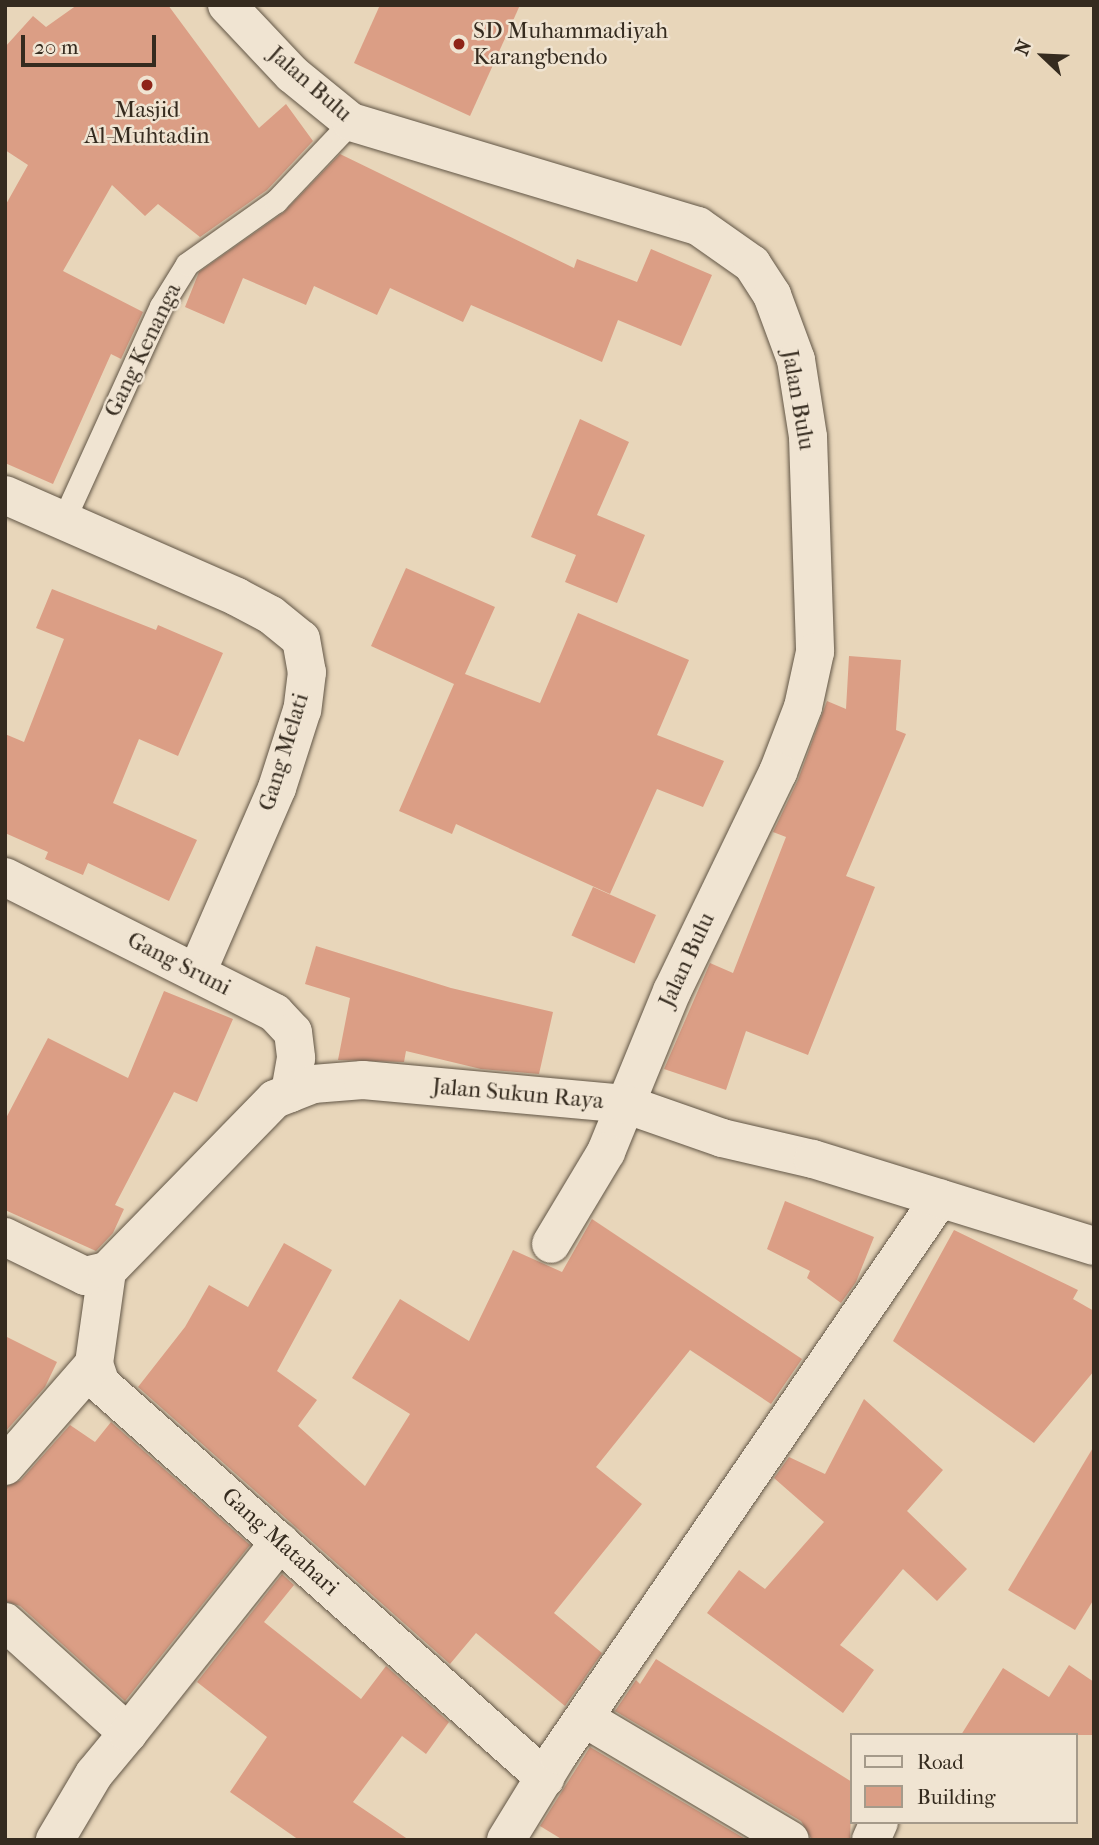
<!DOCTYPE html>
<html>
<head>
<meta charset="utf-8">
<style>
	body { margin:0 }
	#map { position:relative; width:1099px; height:1845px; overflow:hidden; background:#e8d6ba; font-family:"IM FELL French Canon",serif }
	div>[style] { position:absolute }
	.building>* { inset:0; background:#db9e85; transform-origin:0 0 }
	.roads { filter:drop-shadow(0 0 2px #625646) drop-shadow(0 0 2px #625646) }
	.service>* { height:23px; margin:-11.5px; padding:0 11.5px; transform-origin:11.5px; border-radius:11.5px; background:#f0e4d2 }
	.minor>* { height:38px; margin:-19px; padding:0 19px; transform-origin:19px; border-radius:19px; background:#f0e4d2 }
	.tertiary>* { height:38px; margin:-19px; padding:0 19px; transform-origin:19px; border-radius:19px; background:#f0e4d2 }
	.dots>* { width:19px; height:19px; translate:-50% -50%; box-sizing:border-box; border:4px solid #f0e4d2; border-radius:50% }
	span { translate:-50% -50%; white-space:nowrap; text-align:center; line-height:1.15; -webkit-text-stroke:5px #f0e4d2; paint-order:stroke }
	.poi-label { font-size:23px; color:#352b1f }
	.left { translate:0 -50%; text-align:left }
	.street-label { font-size:23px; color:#352b1f }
	.frame { position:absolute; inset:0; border:7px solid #352b1f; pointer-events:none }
	.legend { position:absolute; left:850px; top:1733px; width:228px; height:91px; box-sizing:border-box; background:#f0e4d2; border:2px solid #a59a8a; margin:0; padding:9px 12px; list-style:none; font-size:21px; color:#352b1f }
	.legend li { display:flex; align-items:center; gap:14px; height:35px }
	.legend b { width:35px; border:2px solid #a59a8a }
	.north { position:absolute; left:1008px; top:21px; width:70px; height:70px; -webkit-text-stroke:5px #f0e4d2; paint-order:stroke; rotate:293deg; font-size:19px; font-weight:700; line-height:28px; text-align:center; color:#352b1f }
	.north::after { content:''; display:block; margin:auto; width:24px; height:32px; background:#352b1f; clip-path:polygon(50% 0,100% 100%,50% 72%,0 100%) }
	.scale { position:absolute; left:21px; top:35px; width:135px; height:32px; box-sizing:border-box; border:4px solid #352b1f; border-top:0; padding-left:9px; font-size:21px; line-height:24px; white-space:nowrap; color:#352b1f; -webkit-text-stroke:5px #f0e4d2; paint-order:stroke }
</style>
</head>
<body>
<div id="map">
	<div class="building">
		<i style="clip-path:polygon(77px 5px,168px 5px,259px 128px,286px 104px,313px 141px,267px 190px,200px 237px,158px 204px,145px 216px,112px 185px,63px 271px,143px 312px,121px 359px,111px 354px,53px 484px,5px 463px,5px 206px,28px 165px,5px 150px,5px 47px,33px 16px,46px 27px)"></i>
		<i style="clip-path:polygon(380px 5px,520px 5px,470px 116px,354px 63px)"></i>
		<i style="clip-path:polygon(340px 154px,574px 268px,577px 259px,637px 282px,651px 249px,712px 275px,681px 346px,618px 320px,602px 362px,471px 305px,463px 322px,390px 288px,377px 315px,314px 286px,306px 305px,243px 278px,224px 324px,185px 307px,199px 272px,284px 212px)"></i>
		<i style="clip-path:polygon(580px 419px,629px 442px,597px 515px,645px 535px,617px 603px,565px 582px,576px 555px,531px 537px)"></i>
		<i style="clip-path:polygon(406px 568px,495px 607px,465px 674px,540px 703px,578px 613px,689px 660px,657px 735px,724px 761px,703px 807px,657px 789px,610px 894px,456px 824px,452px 834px,399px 811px,454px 684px,371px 646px)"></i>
		<i style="clip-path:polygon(52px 589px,156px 630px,158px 625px,223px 653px,178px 756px,139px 739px,113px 803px,197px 840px,169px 901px,88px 863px,83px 875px,45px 859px,48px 852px,5px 833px,5px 734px,24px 742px,64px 639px,36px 628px)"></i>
		<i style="clip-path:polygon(849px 656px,901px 660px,896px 730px,906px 734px,846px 876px,875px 887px,808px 1055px,746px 1031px,726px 1090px,664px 1069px,710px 963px,733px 973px,786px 837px,773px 832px,798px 780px,827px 701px,846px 709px)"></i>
		<i style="left:593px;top:887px;width:69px;height:53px;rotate:24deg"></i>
		<i style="clip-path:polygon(316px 946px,451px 988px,553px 1012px,539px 1074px,481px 1069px,406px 1051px,404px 1062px,338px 1060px,350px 998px,305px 984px)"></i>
		<i style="clip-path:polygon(164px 991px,233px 1019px,197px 1102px,174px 1092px,115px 1205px,124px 1209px,113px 1233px,96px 1251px,5px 1210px,5px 1120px,48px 1038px,128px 1078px)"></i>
		<i style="clip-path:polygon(785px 1201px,874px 1237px,856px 1282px,841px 1303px,807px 1278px,810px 1271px,767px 1249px)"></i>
		<i style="clip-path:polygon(592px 1219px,802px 1359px,771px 1404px,690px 1350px,596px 1467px,642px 1504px,554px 1613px,602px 1653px,565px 1706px,476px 1633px,450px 1664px,138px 1387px,185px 1327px,209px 1285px,248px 1307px,284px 1243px,332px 1270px,277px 1371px,317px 1400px,298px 1426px,365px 1486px,410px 1414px,352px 1378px,400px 1299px,469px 1341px,513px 1250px,562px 1272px)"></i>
		<i style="clip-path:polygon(954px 1230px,1078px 1290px,1073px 1299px,1094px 1311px,1094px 1371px,1034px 1443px,893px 1341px)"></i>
		<i style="clip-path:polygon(5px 1336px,57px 1362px,45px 1387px,5px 1432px)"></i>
		<i style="clip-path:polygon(864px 1399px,943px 1470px,907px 1511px,967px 1569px,937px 1601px,903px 1569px,840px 1645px,874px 1670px,843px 1713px,707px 1613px,739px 1570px,765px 1589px,824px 1522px,774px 1478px,789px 1457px,825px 1474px)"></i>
		<i style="clip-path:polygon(111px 1422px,250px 1545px,125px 1701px,20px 1606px,5px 1601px,5px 1487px,21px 1480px,70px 1425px,95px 1442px)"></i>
		<i style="clip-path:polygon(1094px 1446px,1094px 1599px,1075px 1630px,1008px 1590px)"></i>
		<i style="clip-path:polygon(282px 1574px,294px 1585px,264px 1622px,361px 1699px,386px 1666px,449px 1722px,426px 1754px,402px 1736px,353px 1802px,409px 1840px,299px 1840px,230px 1792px,267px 1737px,197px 1682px)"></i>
		<i style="clip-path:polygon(656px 1659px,852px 1782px,850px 1840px,812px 1840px,801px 1821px,615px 1711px,636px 1680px,640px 1684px)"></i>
		<i style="clip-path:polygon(1069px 1665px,1094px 1682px,1094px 1735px,961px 1735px,1003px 1668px,1049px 1697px)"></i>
		<i style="clip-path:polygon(590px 1747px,747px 1840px,563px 1840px,540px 1826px)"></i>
	</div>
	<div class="roads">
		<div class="service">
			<i style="left:63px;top:521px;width:236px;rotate:-65.5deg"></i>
			<i style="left:161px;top:306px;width:49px;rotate:-58.2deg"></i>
			<i style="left:187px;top:264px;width:109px;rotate:-35.3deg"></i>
			<i style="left:276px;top:201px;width:109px;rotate:-46.5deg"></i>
		</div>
		<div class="minor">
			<i style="left:227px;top:5px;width:95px;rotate:46.7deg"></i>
			<i style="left:292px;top:74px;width:76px;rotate:39.1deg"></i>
			<i style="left:351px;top:122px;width:362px;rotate:16.7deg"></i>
			<i style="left:698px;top:226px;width:66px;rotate:35.1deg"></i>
			<i style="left:752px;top:264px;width:37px;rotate:57deg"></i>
			<i style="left:772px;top:295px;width:69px;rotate:69.7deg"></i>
			<i style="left:796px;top:360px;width:78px;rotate:81.1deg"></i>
			<i style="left:808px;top:437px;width:215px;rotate:88.1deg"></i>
			<i style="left:815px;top:652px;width:56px;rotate:102.3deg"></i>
			<i style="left:803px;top:707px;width:70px;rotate:111deg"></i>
			<i style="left:778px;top:772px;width:243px;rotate:115.8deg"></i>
			<i style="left:672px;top:991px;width:174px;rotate:112.3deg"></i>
			<i style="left:606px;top:1152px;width:107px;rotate:120.9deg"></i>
			<i style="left:5px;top:495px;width:253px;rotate:23.7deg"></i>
			<i style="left:237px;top:597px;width:38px;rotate:28deg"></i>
			<i style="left:271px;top:615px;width:38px;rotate:39deg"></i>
			<i style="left:301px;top:639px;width:34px;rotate:80deg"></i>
			<i style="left:307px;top:672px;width:38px;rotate:97deg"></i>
			<i style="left:302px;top:710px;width:82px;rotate:107.8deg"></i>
			<i style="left:277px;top:788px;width:201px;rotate:113.5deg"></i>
			<i style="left:5px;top:877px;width:302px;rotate:26.7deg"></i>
			<i style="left:275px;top:1013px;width:26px;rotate:47deg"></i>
			<i style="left:293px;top:1032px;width:26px;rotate:83deg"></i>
			<i style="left:296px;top:1058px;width:36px;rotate:100deg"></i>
			<i style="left:107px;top:1271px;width:94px;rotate:98deg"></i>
			<i style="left:94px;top:1364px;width:21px;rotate:71deg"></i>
			<i style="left:101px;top:1384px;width:594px;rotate:41.59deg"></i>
			<i style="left:5px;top:1466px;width:135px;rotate:-48.9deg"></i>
			<i style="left:5px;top:1622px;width:166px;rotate:42.1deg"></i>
			<i style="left:128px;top:1733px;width:53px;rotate:129.7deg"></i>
			<i style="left:94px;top:1774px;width:77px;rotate:120.6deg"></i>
			<i style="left:586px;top:1719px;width:237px;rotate:30.7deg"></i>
			<i style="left:128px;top:1733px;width:244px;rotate:-51.5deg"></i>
			<i style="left:506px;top:1840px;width:100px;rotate:-58.5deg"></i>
			<i style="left:558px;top:1755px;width:675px;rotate:-55.56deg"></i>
			<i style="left:871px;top:1840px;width:20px;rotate:-66deg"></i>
		</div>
		<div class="tertiary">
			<i style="left:5px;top:1237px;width:89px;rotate:26deg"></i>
			<i style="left:85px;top:1276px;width:23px;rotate:-13deg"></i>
			<i style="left:107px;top:1271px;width:240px;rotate:-45.7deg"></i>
			<i style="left:275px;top:1099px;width:41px;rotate:-21.5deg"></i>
			<i style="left:313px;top:1084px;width:50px;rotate:-4.6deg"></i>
			<i style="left:363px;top:1080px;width:263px;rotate:5.2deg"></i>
			<i style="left:625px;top:1104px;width:103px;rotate:19.3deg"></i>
			<i style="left:722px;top:1138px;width:93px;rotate:13deg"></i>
			<i style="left:813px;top:1159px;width:294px;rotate:17.2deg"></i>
		</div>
	</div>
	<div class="dots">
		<i style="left:459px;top:44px;background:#8f2418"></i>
		<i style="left:147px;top:85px;background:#8f2418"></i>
	</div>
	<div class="poi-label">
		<span class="left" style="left:473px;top:44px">SD Muhammadiyah<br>Karangbendo</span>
		<span style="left:147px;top:123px">Masjid<br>Al-Muhtadin</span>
	</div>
	<div class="street-label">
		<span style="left:310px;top:84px;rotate:41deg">Jalan Bulu</span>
		<span style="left:143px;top:350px;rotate:-64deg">Gang Kenanga</span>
		<span style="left:798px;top:400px;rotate:80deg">Jalan Bulu</span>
		<span style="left:284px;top:752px;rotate:-73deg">Gang Melati</span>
		<span style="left:687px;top:960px;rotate:-65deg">Jalan Bulu</span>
		<span style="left:179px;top:964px;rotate:27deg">Gang Sruni</span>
		<span style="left:518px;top:1094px;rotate:5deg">Jalan Sukun Raya</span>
		<span style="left:280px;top:1542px;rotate:42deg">Gang Matahari</span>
	</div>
	<div class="frame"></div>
	<ul class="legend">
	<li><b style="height:9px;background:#f0e4d2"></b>Road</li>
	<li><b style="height:19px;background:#db9e85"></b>Building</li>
	</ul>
	<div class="north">N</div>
	<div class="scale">20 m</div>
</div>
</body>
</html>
